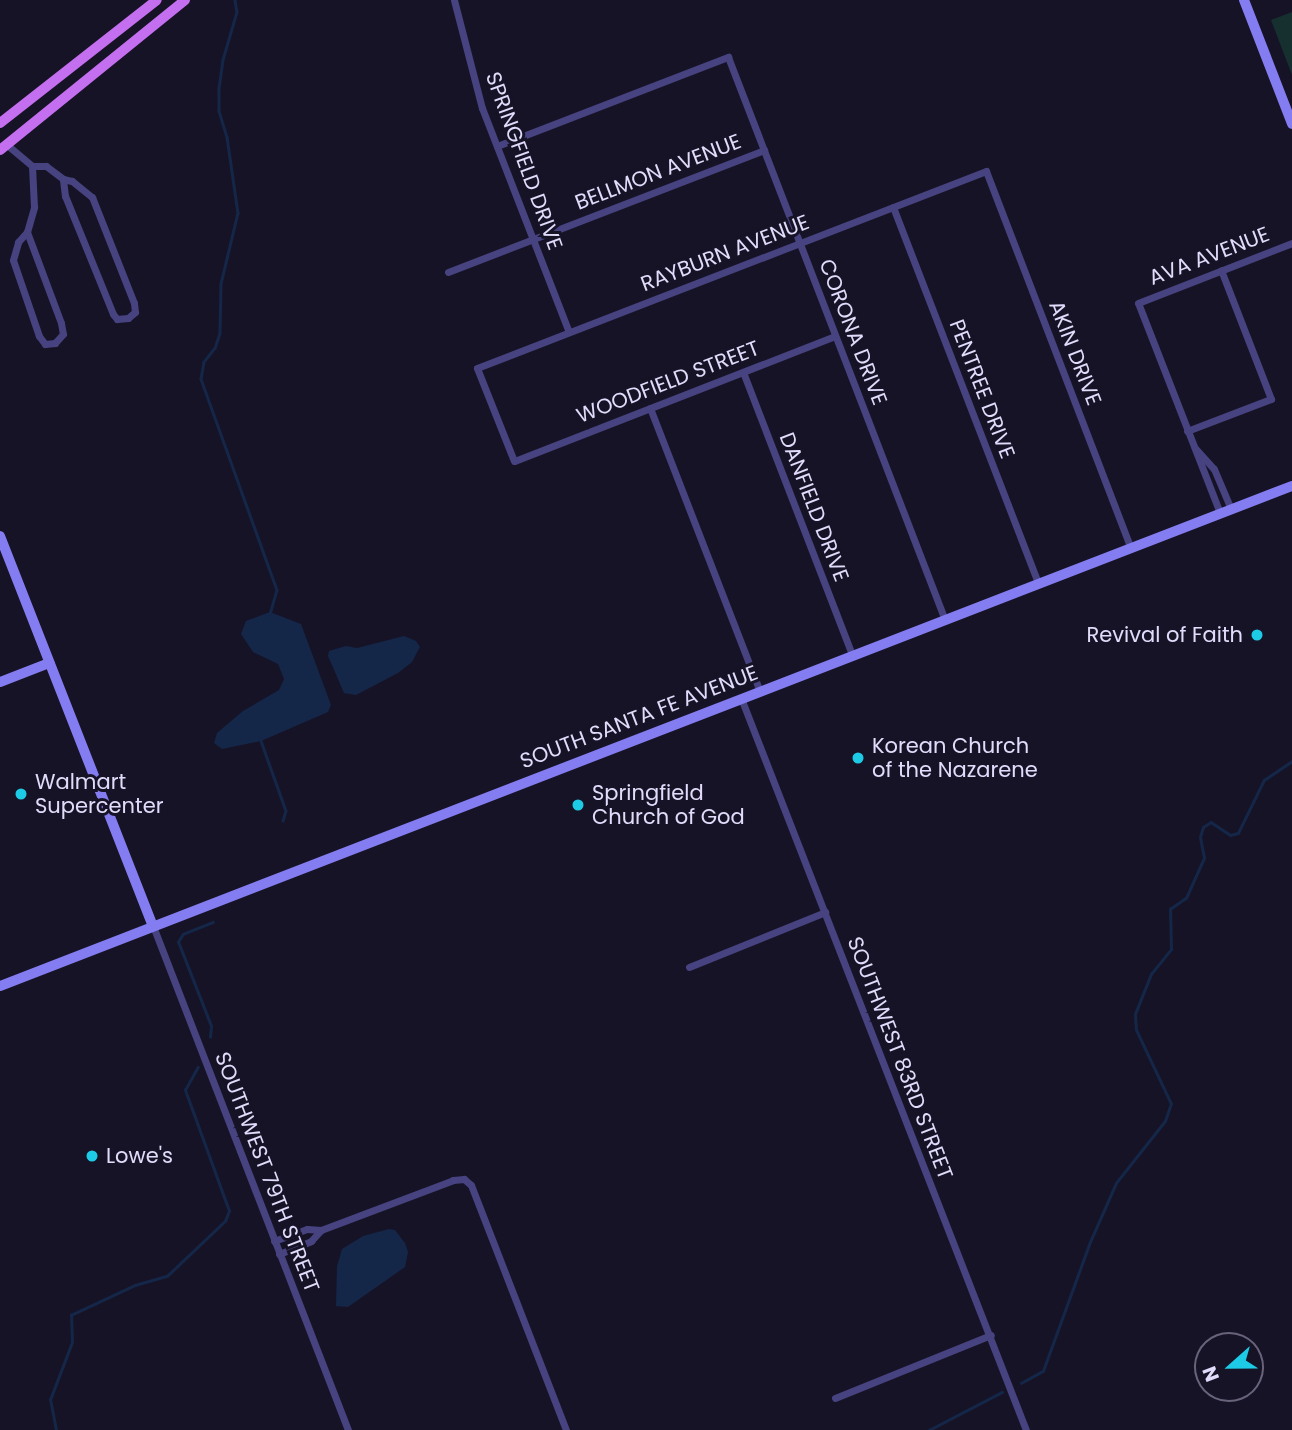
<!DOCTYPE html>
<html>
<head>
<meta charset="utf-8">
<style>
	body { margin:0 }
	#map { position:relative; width:1292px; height:1430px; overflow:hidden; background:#171326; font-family:Poppins,sans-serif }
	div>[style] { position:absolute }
	.green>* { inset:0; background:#163030 }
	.water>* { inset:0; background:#142749 }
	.stream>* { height:2.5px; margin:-1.25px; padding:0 1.25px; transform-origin:1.25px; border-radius:1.25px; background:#142749 }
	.street>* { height:7px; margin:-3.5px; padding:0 3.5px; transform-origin:3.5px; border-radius:3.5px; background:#474380 }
	.secondary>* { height:10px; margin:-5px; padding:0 5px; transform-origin:5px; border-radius:5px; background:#847df1 }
	.primary>* { height:10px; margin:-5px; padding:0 5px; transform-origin:5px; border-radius:5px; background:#c46fef }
	.dots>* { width:19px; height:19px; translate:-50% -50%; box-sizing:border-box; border:4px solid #171326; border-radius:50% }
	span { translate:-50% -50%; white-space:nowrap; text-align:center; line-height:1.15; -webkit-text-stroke:6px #171326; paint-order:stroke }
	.street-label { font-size:21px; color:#e1dcfb }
	.poi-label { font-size:21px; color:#e1dcfb }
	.right { translate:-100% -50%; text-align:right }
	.left { translate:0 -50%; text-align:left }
	.north { position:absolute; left:1194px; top:1332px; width:70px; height:70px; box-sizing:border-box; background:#171326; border:2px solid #68637b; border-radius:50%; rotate:249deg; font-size:19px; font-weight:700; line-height:28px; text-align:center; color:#e1dcfb }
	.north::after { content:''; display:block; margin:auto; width:24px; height:32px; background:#1dcbe6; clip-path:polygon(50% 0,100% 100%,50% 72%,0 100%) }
</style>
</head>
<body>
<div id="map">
	<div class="green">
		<i style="clip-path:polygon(1292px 12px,1292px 75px,1271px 20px)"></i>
	</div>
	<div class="water">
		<i style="clip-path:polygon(270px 612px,301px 624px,331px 705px,328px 712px,261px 741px,222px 749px,214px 743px,217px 733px,243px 711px,279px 690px,284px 679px,278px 664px,253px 652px,241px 634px,246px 621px)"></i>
		<i style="clip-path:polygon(404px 636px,416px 641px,420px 647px,412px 662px,398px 673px,356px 695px,344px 693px,328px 656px,329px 651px,346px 646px,357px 648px)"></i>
		<i style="clip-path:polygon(389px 1229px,395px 1230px,405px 1243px,408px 1252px,405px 1267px,348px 1307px,336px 1306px,337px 1266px,342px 1249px,363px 1236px)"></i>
	</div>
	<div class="stream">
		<i style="left:235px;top:0;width:12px;rotate:81deg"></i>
		<i style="left:237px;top:12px;width:50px;rotate:106.3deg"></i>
		<i style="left:223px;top:60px;width:30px;rotate:98deg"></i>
		<i style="left:219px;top:90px;width:21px;rotate:90deg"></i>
		<i style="left:219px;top:111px;width:27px;rotate:73deg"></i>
		<i style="left:227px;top:137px;width:77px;rotate:81.8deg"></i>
		<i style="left:238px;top:213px;width:73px;rotate:103.5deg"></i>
		<i style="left:221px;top:284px;width:49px;rotate:91.2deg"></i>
		<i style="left:220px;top:333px;width:16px;rotate:108deg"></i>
		<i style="left:215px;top:348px;width:18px;rotate:128deg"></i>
		<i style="left:204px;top:362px;width:17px;rotate:100deg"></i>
		<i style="left:201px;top:379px;width:224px;rotate:70.2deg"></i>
		<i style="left:277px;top:590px;width:25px;rotate:106deg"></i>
		<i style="left:260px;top:738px;width:77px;rotate:70.4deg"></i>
		<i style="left:286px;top:811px;width:10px;rotate:107deg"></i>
		<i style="left:210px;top:1037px;width:11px;rotate:-85deg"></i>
		<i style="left:211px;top:1026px;width:90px;rotate:-111.4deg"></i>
		<i style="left:178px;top:942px;width:9px;rotate:-58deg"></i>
		<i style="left:183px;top:934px;width:32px;rotate:-22deg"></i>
		<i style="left:1021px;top:1383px;width:25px;rotate:-29deg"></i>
		<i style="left:1043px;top:1371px;width:137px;rotate:-70deg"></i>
		<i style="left:1090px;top:1242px;width:64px;rotate:-66.2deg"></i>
		<i style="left:1116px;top:1183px;width:79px;rotate:-51.7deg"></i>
		<i style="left:1165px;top:1121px;width:18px;rotate:-71deg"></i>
		<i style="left:1171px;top:1104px;width:82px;rotate:-115.3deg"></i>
		<i style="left:1136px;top:1030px;width:16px;rotate:-94deg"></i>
		<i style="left:1135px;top:1014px;width:43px;rotate:-68.2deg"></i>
		<i style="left:1151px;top:974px;width:32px;rotate:-51deg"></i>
		<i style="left:1171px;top:949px;width:40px;rotate:-91.4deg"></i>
		<i style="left:1170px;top:909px;width:19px;rotate:-35deg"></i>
		<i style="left:1186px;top:898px;width:44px;rotate:-65.8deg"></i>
		<i style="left:1204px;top:858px;width:21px;rotate:-101deg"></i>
		<i style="left:1200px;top:837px;width:10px;rotate:-73deg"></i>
		<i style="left:1203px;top:827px;width:9px;rotate:-32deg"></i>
		<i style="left:1211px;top:822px;width:23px;rotate:34deg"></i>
		<i style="left:1230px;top:835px;width:8px;rotate:-14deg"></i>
		<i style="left:1238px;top:833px;width:59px;rotate:-63.9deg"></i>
		<i style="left:1264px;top:780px;width:34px;rotate:-34deg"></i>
		<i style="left:56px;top:1430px;width:31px;rotate:-101deg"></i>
		<i style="left:50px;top:1400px;width:62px;rotate:-69.2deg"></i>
		<i style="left:72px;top:1342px;width:27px;rotate:-92deg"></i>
		<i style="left:71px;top:1315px;width:71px;rotate:-25.1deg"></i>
		<i style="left:135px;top:1285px;width:33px;rotate:-16deg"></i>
		<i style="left:167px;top:1276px;width:80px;rotate:-43.5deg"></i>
		<i style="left:225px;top:1221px;width:11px;rotate:-68deg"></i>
		<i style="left:229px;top:1211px;width:129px;rotate:-110deg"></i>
		<i style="left:185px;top:1090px;width:26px;rotate:-61deg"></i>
		<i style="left:929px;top:1430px;width:82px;rotate:-27.5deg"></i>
	</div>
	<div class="street">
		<i style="left:454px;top:0;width:112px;rotate:75.5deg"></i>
		<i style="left:482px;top:108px;width:240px;rotate:68.8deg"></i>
		<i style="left:6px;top:144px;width:34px;rotate:40deg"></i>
		<i style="left:32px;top:166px;width:14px"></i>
		<i style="left:46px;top:166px;width:21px;rotate:37deg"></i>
		<i style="left:497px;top:146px;width:248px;rotate:-21.1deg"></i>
		<i style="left:728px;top:57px;width:603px;rotate:68.92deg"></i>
		<i style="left:63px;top:179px;width:9px;rotate:13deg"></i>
		<i style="left:72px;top:181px;width:26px;rotate:39deg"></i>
		<i style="left:92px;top:197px;width:114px;rotate:68.4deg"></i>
		<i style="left:134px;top:303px;width:9px;rotate:84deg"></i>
		<i style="left:135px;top:312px;width:9px;rotate:139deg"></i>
		<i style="left:128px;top:318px;width:11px;rotate:175deg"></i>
		<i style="left:117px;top:319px;width:6px;rotate:-129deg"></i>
		<i style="left:113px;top:314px;width:127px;rotate:-112.1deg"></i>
		<i style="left:65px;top:196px;width:17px;rotate:-97deg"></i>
		<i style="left:893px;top:207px;width:403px;rotate:68.9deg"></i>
		<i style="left:27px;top:232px;width:97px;rotate:69.5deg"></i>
		<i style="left:61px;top:323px;width:11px;rotate:80deg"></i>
		<i style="left:63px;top:334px;width:12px;rotate:132deg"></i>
		<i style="left:55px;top:343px;width:10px;rotate:174deg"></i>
		<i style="left:45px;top:344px;width:10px;rotate:-127deg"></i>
		<i style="left:39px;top:336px;width:80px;rotate:-108.9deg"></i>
		<i style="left:13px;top:260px;width:19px;rotate:-74deg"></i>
		<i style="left:18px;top:242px;width:13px;rotate:-48deg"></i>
		<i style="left:27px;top:232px;width:26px;rotate:-74deg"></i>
		<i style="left:34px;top:207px;width:41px;rotate:-92.8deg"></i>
		<i style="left:448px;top:272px;width:339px;rotate:-21.1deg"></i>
		<i style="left:835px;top:336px;width:344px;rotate:158.7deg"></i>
		<i style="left:514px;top:461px;width:100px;rotate:-111.7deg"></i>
		<i style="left:477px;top:368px;width:546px;rotate:-21.16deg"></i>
		<i style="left:986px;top:171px;width:404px;rotate:69deg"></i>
		<i style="left:743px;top:372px;width:303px;rotate:68.9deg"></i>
		<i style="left:650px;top:408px;width:304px;rotate:68.8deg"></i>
		<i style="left:1187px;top:431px;width:90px;rotate:-20.9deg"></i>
		<i style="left:1271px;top:399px;width:138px;rotate:-111.2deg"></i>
		<i style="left:1195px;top:448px;width:28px;rotate:48deg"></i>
		<i style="left:1214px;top:469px;width:43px;rotate:67deg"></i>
		<i style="left:1220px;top:513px;width:225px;rotate:-111.3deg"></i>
		<i style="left:1138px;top:303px;width:165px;rotate:-21.3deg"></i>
		<i style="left:741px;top:698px;width:786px;rotate:68.73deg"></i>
		<i style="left:153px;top:926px;width:540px;rotate:68.85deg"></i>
		<i style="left:689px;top:967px;width:147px;rotate:-22deg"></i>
		<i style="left:274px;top:1241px;width:35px;rotate:-20deg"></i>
		<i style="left:307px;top:1229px;width:14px;rotate:4deg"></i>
		<i style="left:321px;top:1230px;width:141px;rotate:-20.7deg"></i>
		<i style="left:453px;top:1180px;width:11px;rotate:-5deg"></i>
		<i style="left:464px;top:1179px;width:9px;rotate:41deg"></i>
		<i style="left:471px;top:1185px;width:263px;rotate:68.8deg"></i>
		<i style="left:279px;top:1254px;width:35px;rotate:-22deg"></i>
		<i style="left:311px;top:1241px;width:15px;rotate:-48deg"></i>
		<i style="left:835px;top:1398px;width:168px;rotate:-22deg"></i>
	</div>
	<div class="secondary">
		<i style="left:1244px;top:0;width:133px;rotate:68.8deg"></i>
		<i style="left:0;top:536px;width:419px;rotate:68.6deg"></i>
		<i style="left:0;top:682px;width:53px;rotate:-21.2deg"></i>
		<i style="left:0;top:986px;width:1385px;rotate:-21.16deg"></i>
	</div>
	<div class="primary">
		<i style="left:0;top:123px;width:199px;rotate:-38.1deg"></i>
		<i style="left:0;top:150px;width:238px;rotate:-39deg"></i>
	</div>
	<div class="dots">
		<i style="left:1257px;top:635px;background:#1dcbe6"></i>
		<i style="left:858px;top:758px;background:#1dcbe6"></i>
		<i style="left:21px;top:794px;background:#1dcbe6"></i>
		<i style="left:578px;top:805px;background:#1dcbe6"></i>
		<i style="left:92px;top:1156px;background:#1dcbe6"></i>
	</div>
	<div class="street-label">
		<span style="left:524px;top:161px;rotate:70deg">SPRINGFIELD DRIVE</span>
		<span style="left:658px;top:172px;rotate:-21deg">BELLMON AVENUE</span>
		<span style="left:725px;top:253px;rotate:-21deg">RAYBURN AVENUE</span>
		<span style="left:1209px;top:256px;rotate:-21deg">AVA AVENUE</span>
		<span style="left:853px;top:332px;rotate:69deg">CORONA DRIVE</span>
		<span style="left:1075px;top:353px;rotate:69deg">AKIN DRIVE</span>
		<span style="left:668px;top:382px;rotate:-21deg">WOODFIELD STREET</span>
		<span style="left:982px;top:389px;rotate:69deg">PENTREE DRIVE</span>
		<span style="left:814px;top:507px;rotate:69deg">DANFIELD DRIVE</span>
		<span style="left:639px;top:717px;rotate:-21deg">SOUTH SANTA FE AVENUE</span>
		<span style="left:900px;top:1058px;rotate:69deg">SOUTHWEST 83RD STREET</span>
		<span style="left:267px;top:1172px;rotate:69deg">SOUTHWEST 79TH STREET</span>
	</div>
	<div class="poi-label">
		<span class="right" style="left:1243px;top:635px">Revival of Faith</span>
		<span class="left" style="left:872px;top:758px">Korean Church<br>of the Nazarene</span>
		<span class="left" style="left:35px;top:794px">Walmart<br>Supercenter</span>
		<span class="left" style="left:592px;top:805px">Springfield<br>Church of God</span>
		<span class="left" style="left:106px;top:1156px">Lowe's</span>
	</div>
	<div class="north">N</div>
</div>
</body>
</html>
